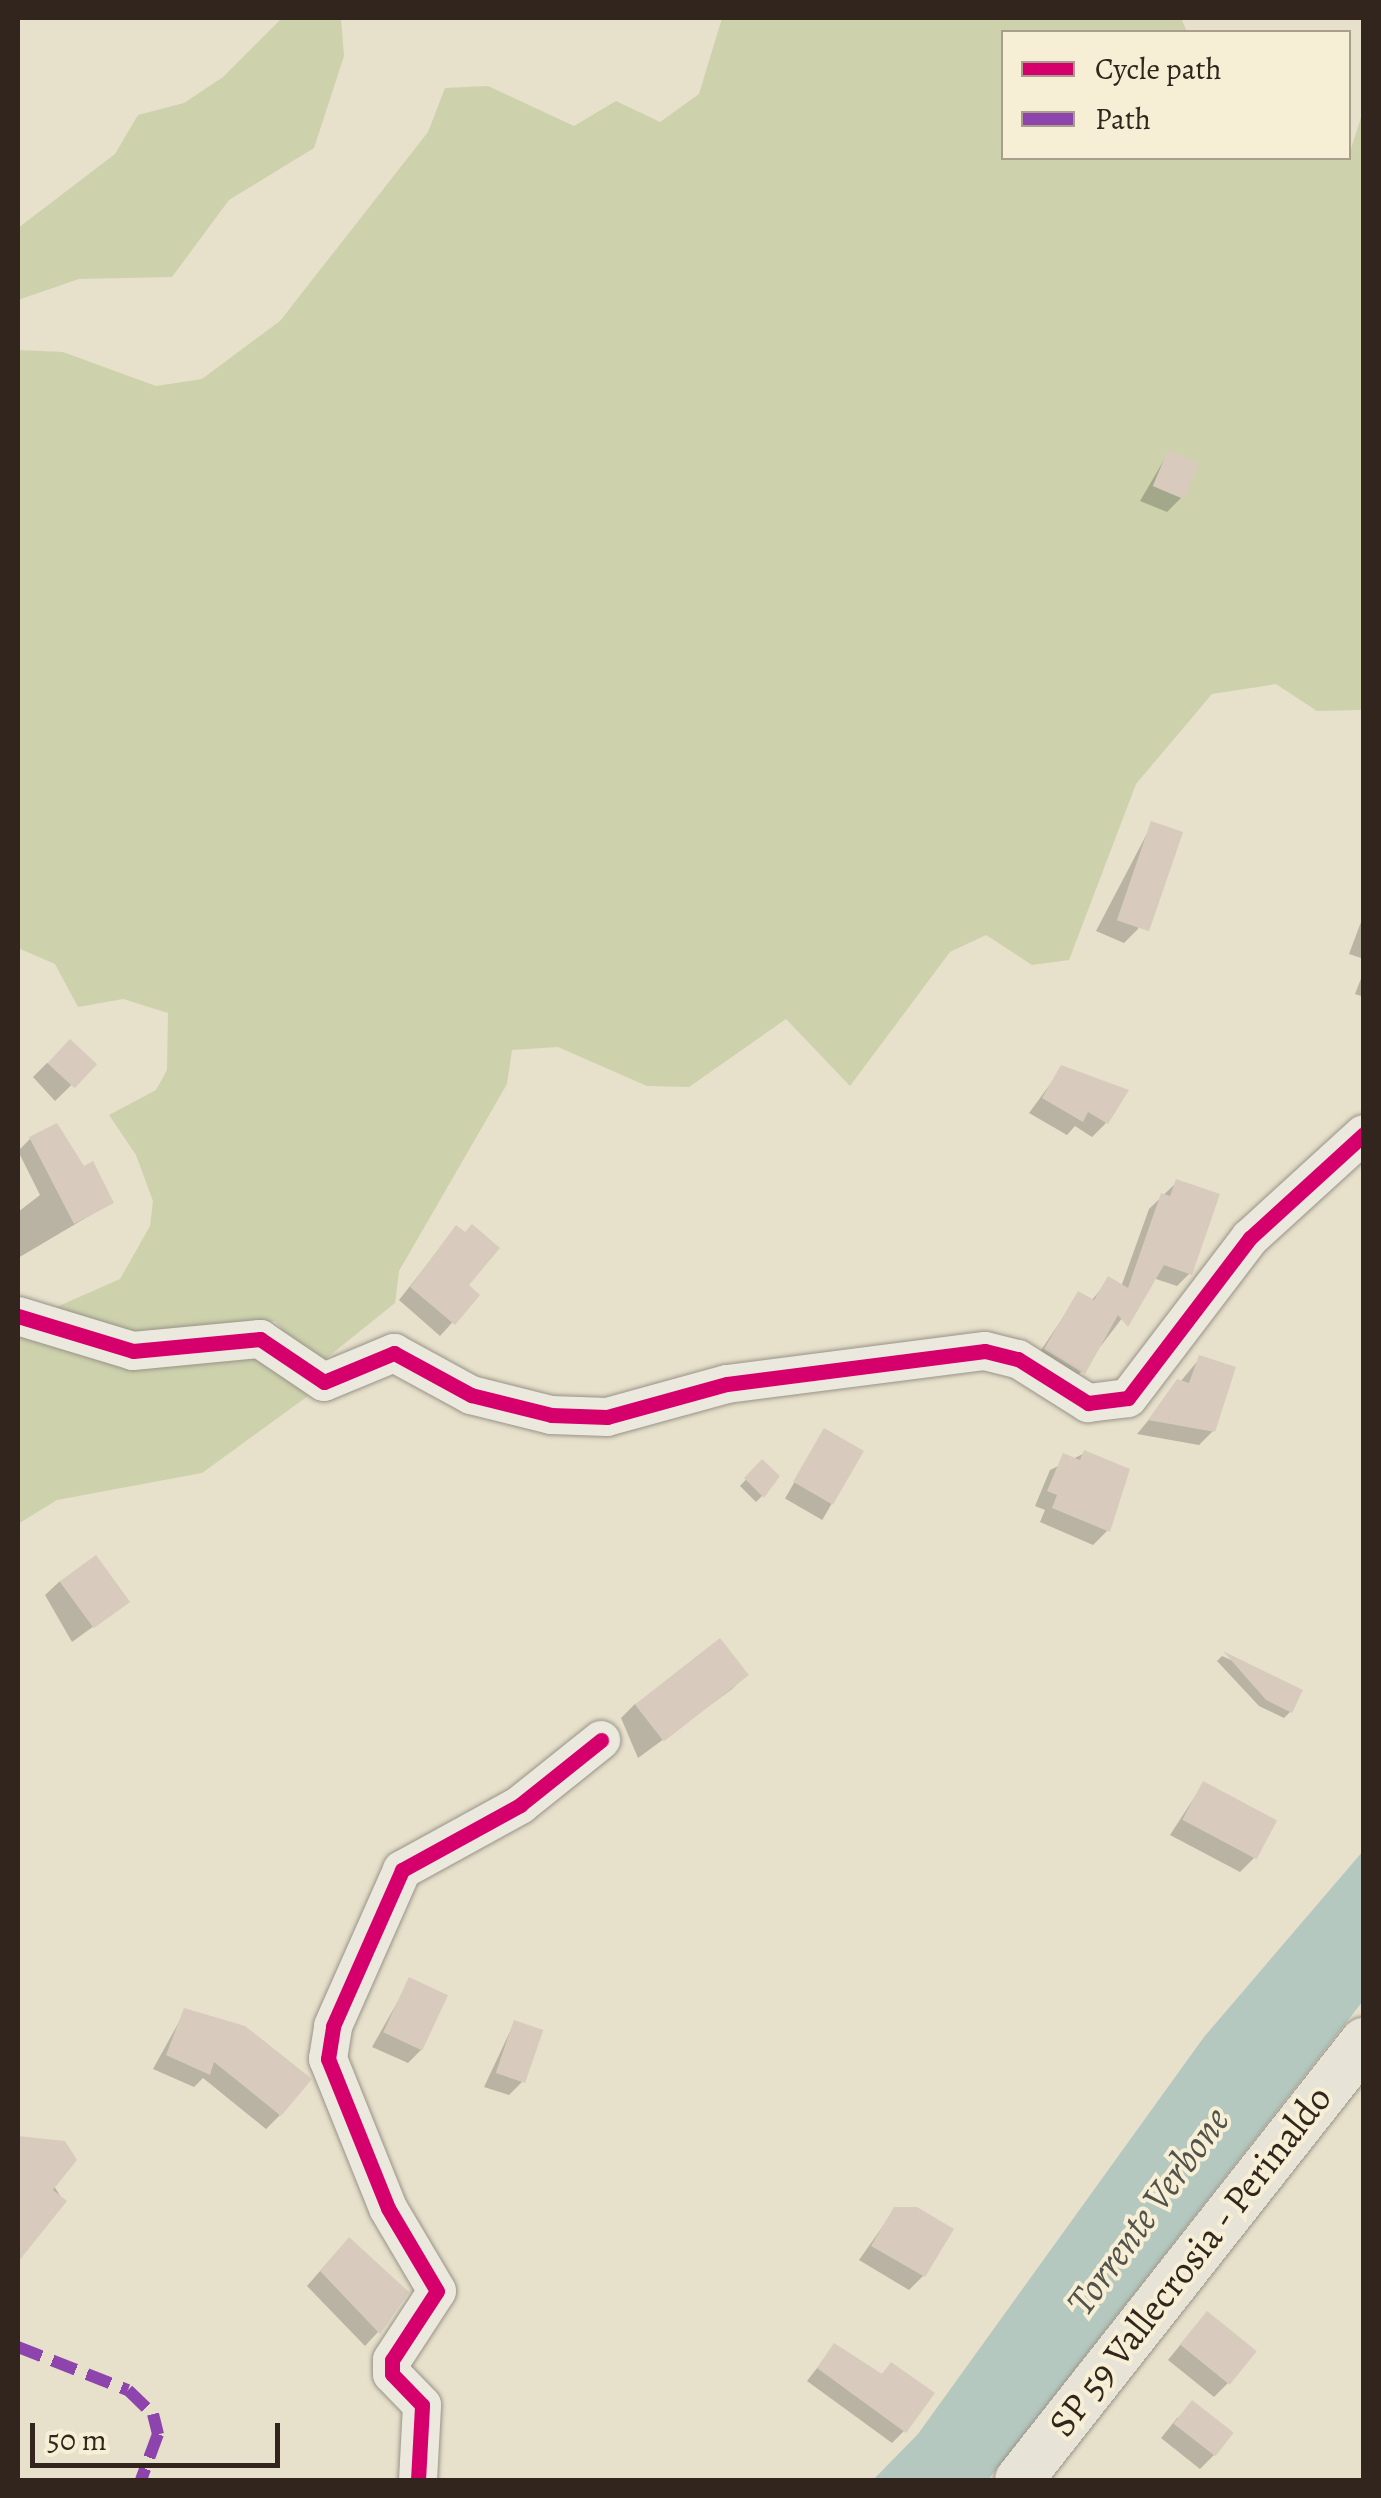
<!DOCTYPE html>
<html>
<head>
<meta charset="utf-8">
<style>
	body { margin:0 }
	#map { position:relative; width:1381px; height:2498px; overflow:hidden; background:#e7e0cb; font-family:Alegreya,serif }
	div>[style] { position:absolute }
	.green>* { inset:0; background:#cdd2ad }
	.water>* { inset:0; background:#b4c8bf }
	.shadow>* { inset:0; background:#0003; transform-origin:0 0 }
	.building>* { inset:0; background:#d8cbbd; transform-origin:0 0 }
	.roads { filter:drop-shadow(0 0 2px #999387) drop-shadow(0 0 2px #999387) }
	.minor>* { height:38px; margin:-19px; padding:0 19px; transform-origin:19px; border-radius:19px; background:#ebe8dd }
	.major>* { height:48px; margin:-24px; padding:0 24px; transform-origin:24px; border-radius:24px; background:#e8e3d7 }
	.quiet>* { height:12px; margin-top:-6px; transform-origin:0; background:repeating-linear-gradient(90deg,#8e44ad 0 25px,transparent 0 37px) }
	.cycleway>* { height:15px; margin:-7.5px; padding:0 7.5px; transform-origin:7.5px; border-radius:7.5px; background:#d6006c }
	span { translate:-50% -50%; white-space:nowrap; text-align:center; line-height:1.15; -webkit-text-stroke:8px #f7efd5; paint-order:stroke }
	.street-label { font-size:38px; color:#31251d }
	.water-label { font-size:40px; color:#52534c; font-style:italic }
	.frame { position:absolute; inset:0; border:20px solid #31251d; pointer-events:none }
	.legend { position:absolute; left:1001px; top:30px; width:350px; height:130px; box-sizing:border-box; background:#f7efd5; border:2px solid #a89e8b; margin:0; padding:12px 18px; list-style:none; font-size:30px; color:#31251d }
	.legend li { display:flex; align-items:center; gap:20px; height:50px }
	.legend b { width:50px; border:2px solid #a89e8b }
	.scale { position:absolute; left:30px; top:2423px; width:250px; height:45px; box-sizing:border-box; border:5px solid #31251d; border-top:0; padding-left:12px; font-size:30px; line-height:35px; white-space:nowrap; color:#31251d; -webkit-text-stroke:8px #f7efd5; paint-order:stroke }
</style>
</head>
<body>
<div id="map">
	<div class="green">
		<i style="clip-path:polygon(282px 18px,341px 18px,344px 56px,314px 148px,229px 200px,172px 277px,79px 279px,18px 300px,18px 228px,115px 154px,138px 115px,184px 103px,223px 77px)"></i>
		<i style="clip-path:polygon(722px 18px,1181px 18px,1187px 32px,1004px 32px,1004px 158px,1348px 158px,1363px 111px,1363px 710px,1317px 711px,1276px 684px,1212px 694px,1136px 784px,1069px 960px,1032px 965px,986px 935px,950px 952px,850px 1086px,786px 1019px,689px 1087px,647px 1086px,558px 1047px,512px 1050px,507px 1084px,399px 1271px,395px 1303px,323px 1361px,297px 1349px,275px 1321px,148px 1342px,52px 1309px,120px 1279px,150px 1226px,153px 1201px,136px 1155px,109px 1115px,156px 1090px,167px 1070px,168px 1013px,123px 999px,78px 1007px,55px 964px,18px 948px,18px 350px,63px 352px,156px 386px,202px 379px,280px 321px,428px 132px,445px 88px,488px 86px,574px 126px,616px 101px,660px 122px,699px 94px)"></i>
		<i style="clip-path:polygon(18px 1331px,258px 1352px,308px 1396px,202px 1473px,57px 1500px,18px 1524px)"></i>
	</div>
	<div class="water">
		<i style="clip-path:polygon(1363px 1851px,1363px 2001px,988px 2480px,873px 2480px,918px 2434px,1204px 2037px)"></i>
	</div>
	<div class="shadow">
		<i style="clip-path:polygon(1168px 453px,1181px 498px,1167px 512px,1140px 501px)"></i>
		<i style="clip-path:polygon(1152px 824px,1138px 929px,1124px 943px,1096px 931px)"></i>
		<i style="clip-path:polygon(1364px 914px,1364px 959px,1349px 954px)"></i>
		<i style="clip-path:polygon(1364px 971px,1364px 997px,1355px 994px)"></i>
		<i style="clip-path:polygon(47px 1063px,93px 1064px,55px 1101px,33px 1077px)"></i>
		<i style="clip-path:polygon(1062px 1068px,1106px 1123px,1092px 1137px,1075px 1126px,1067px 1135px,1029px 1113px)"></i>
		<i style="clip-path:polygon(30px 1139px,83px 1169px,111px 1203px,18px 1258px,18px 1212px,40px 1195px,18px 1151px)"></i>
		<i style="clip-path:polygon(1177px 1182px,1190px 1273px,1177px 1286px,1153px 1278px,1070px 1386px,1033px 1362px,1079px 1294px,1091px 1301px,1109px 1280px,1121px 1287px,1149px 1209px)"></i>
		<i style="clip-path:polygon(456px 1228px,465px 1285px,477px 1295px,440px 1336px,399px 1300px)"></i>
		<i style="clip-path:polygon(1200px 1358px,1213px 1431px,1199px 1445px,1137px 1434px)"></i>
		<i style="left:824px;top:1431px;width:43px;height:78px;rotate:30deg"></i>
		<i style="clip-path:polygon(1085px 1453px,1107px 1531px,1093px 1545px,1040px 1522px,1045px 1510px,1035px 1506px,1050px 1470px)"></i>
		<i style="clip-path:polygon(762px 1462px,762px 1496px,756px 1502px,740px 1486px)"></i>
		<i style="clip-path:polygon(60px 1581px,127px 1602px,72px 1642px,45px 1595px)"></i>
		<i style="clip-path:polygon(1222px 1656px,1300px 1691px,1290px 1712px,1284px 1718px,1259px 1706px,1217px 1661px)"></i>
		<i style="clip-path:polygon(746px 1675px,732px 1689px,638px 1758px,621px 1718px,635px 1704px)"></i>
		<i style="clip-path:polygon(1203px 1784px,1254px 1858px,1240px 1872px,1170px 1835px)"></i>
		<i style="clip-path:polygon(410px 1980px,422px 2049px,408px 2063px,372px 2047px)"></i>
		<i style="clip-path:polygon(185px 2011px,280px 2115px,266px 2129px,203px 2078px,194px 2087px,153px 2069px)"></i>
		<i style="clip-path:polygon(514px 2023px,523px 2081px,509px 2095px,484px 2087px)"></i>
		<i style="clip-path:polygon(25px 2139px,64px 2202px,18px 2258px,18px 2147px)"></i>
		<i style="clip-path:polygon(895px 2209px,923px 2276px,909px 2290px,859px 2260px)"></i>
		<i style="clip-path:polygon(335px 2254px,378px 2332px,365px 2346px,307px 2286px)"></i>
		<i style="clip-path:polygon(1194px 2328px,1228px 2383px,1214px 2397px,1168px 2360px)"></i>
		<i style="clip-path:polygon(834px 2346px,880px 2376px,891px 2365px,904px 2431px,892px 2443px,807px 2381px)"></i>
		<i style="clip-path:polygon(1178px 2417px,1214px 2455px,1200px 2469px,1161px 2438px)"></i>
	</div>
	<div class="building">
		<i style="left:1168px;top:450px;width:34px;height:39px;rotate:23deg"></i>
		<i style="left:1151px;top:821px;width:34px;height:105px;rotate:19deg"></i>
		<i style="left:70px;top:1039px;width:37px;height:33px;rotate:43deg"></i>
		<i style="clip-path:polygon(1061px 1065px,1129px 1090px,1108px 1124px,1088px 1112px,1083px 1122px,1042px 1098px)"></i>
		<i style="clip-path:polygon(57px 1123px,84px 1166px,93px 1161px,114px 1203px,74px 1224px,29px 1137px)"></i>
		<i style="clip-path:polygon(1176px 1179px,1220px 1194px,1192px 1275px,1164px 1265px,1128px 1327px,1118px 1315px,1085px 1374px,1044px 1349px,1078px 1291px,1094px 1300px,1108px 1276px,1128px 1288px,1161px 1193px,1170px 1196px)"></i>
		<i style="clip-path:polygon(472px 1224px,500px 1248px,469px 1285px,480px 1295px,455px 1325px,410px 1287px,456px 1225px,465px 1232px)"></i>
		<i style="clip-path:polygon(1199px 1355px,1236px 1367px,1215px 1432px,1148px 1420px,1177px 1379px,1189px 1383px)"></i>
		<i style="left:824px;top:1428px;width:46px;height:62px;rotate:30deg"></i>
		<i style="clip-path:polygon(1084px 1450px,1130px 1469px,1110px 1532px,1052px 1508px,1057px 1495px,1047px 1491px,1063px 1453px,1080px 1460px)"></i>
		<i style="clip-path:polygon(762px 1459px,780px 1476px,764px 1498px,744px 1478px)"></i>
		<i style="left:96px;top:1555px;width:58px;height:45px;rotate:54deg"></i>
		<i style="left:720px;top:1638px;width:47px;height:108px;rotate:52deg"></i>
		<i style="clip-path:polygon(1223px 1651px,1303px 1690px,1292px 1713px,1266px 1700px)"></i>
		<i style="left:1203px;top:1781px;width:84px;height:44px;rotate:28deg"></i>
		<i style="left:409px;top:1977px;width:43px;height:61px;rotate:25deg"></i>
		<i style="clip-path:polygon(184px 2008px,245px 2026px,312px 2079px,281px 2116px,214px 2062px,210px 2075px,166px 2055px)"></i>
		<i style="left:514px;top:2020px;width:31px;height:56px;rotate:19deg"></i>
		<i style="clip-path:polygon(18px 2136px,65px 2141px,77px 2160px,53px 2190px,67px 2201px,18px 2262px)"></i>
		<i style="clip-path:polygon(894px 2207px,917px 2207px,954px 2229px,925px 2277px,871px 2246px)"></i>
		<i style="clip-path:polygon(349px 2237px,409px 2292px,380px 2334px,320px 2271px)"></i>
		<i style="left:1207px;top:2311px;width:64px;height:43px;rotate:39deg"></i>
		<i style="clip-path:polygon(834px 2343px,882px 2374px,891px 2362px,935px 2393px,906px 2433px,817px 2368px)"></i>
		<i style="left:1192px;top:2400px;width:53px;height:30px;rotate:38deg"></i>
	</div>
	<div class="roads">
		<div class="minor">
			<i style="left:18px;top:1316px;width:120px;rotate:16.9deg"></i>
			<i style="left:133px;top:1351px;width:128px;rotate:-5.4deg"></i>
			<i style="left:260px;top:1339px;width:77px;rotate:33.9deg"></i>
			<i style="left:324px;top:1382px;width:76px;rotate:-22.5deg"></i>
			<i style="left:394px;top:1353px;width:88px;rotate:28.6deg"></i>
			<i style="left:471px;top:1395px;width:82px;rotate:14deg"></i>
			<i style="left:551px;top:1415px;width:56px;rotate:2deg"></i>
			<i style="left:607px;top:1417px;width:124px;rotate:-15.4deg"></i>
			<i style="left:727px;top:1384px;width:260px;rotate:-7.3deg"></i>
			<i style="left:985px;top:1351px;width:34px;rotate:14deg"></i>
			<i style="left:1018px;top:1359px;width:83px;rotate:32.2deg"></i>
			<i style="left:1088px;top:1403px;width:40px;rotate:-7.1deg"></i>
			<i style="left:1128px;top:1398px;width:201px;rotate:-52.7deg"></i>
			<i style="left:1250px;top:1238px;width:154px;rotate:-42.4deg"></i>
			<i style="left:418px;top:2480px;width:75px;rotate:-86.9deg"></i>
			<i style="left:422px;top:2405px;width:43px;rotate:-134.1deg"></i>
			<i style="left:392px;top:2374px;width:14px;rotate:-90deg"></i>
			<i style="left:392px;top:2360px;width:82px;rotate:-56.9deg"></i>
			<i style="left:437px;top:2291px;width:96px;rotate:-120.6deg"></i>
			<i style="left:388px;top:2208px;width:161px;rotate:-111.9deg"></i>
			<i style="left:328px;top:2059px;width:33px;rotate:-81deg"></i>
			<i style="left:333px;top:2026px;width:171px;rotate:-66.1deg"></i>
			<i style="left:402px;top:1870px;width:135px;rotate:-28.8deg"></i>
			<i style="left:520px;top:1805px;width:104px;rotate:-38.7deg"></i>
		</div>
		<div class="major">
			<i style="left:1019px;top:2480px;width:558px;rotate:-51.77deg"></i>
		</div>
	</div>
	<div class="quiet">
		<i style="left:18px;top:2347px;width:118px;rotate:21.4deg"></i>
		<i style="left:128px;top:2390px;width:35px;rotate:44deg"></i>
		<i style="left:153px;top:2414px;width:21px;rotate:76deg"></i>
		<i style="left:158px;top:2434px;width:49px;rotate:110.3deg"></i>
	</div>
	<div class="cycleway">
		<i style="left:18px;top:1316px;width:120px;rotate:16.9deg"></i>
		<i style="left:133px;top:1351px;width:128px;rotate:-5.4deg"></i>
		<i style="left:260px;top:1339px;width:77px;rotate:33.9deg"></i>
		<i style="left:324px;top:1382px;width:76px;rotate:-22.5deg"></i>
		<i style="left:394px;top:1353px;width:88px;rotate:28.6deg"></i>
		<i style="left:471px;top:1395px;width:82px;rotate:14deg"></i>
		<i style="left:551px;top:1415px;width:56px;rotate:2deg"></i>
		<i style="left:607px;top:1417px;width:124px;rotate:-15.4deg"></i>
		<i style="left:727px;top:1384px;width:260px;rotate:-7.3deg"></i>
		<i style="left:985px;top:1351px;width:34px;rotate:14deg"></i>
		<i style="left:1018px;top:1359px;width:83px;rotate:32.2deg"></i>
		<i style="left:1088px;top:1403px;width:40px;rotate:-7.1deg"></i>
		<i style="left:1128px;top:1398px;width:201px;rotate:-52.7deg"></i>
		<i style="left:1250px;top:1238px;width:154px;rotate:-42.4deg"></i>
		<i style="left:418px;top:2480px;width:75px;rotate:-86.9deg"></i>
		<i style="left:422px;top:2405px;width:43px;rotate:-134.1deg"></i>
		<i style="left:392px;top:2374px;width:14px;rotate:-90deg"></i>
		<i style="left:392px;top:2360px;width:82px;rotate:-56.9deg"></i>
		<i style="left:437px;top:2291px;width:96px;rotate:-120.6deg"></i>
		<i style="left:388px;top:2208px;width:161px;rotate:-111.9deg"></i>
		<i style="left:328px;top:2059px;width:33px;rotate:-81deg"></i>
		<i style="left:333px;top:2026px;width:171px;rotate:-66.1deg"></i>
		<i style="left:402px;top:1870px;width:135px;rotate:-28.8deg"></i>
		<i style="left:520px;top:1805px;width:104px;rotate:-38.7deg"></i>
	</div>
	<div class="street-label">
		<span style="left:1190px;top:2261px;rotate:-52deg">SP 59 Vallecrosia - Perinaldo</span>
	</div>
	<div class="water-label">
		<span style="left:1148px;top:2211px;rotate:-54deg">Torrente Verbone</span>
	</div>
	<div class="frame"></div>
	<ul class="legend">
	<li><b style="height:12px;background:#d6006c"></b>Cycle path</li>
	<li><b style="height:12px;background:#8e44ad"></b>Path</li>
	</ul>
	<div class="scale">50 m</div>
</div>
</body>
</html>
